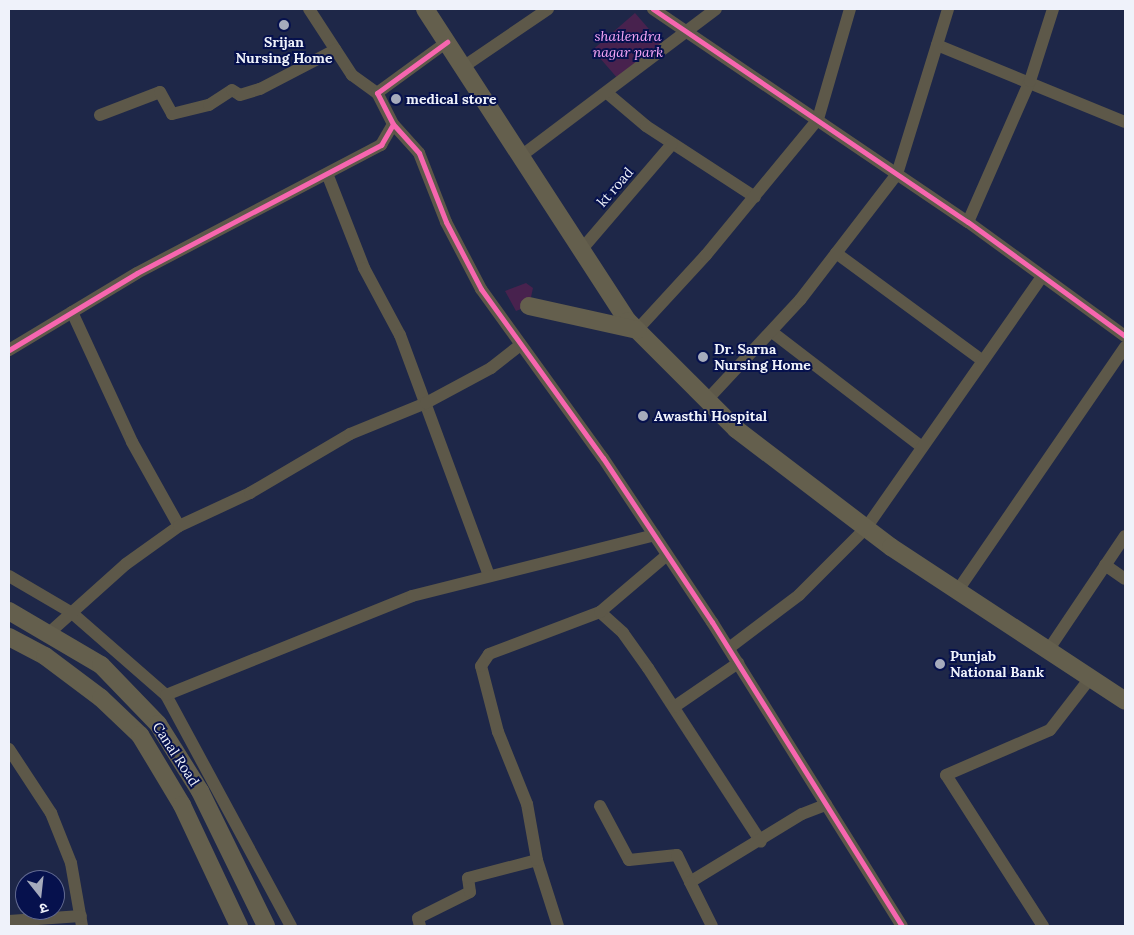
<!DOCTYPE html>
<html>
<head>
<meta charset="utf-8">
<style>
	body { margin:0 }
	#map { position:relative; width:1134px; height:935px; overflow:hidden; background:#1e2748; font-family:Lora,"Noto Sans Devanagari",serif }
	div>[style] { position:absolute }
	.green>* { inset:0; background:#48224e; transform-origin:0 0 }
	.street>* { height:12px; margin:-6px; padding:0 6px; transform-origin:6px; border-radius:6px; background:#5d5849 }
	.secondary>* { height:18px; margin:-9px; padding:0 9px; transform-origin:9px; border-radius:9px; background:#645f4d }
	.cycleway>* { height:5px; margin:-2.5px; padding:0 2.5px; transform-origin:2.5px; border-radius:2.5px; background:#f766af }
	.dots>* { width:14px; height:14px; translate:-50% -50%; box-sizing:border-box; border:2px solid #06114d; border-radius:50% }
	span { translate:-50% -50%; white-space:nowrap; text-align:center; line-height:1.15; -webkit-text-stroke:4px #06114d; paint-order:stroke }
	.park-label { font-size:14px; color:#f9a7f8; font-style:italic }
	.poi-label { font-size:14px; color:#eff2fa; font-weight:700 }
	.left { translate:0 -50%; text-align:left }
	.street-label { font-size:14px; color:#eff2fa }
	.frame { position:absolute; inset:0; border:10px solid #eff2fa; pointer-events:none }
	.north { position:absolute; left:15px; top:870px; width:50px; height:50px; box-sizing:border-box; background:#06114d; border:1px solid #636b92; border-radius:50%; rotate:164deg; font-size:14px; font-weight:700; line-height:20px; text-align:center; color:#eff2fa }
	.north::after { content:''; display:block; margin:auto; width:18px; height:22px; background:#a6abbc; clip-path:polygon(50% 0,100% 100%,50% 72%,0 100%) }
</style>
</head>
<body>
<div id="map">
	<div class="green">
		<i style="left:635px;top:13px;width:41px;height:56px;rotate:49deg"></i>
		<i style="clip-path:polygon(526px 283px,533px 288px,529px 306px,516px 311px,505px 291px)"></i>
	</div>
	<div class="street">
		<i style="left:309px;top:9px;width:79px;rotate:56.9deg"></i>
		<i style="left:352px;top:75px;width:31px;rotate:36deg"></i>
		<i style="left:653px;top:9px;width:380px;rotate:34.1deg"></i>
		<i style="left:968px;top:222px;width:194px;rotate:36deg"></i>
		<i style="left:937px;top:45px;width:203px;rotate:22.3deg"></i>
		<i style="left:463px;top:67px;width:103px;rotate:-34.3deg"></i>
		<i style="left:607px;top:93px;width:51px;rotate:40.2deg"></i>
		<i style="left:646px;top:126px;width:130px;rotate:33.1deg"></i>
		<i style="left:100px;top:115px;width:64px;rotate:-21deg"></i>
		<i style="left:160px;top:92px;width:25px;rotate:61deg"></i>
		<i style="left:172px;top:114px;width:38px;rotate:-14deg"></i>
		<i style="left:209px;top:105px;width:27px;rotate:-33deg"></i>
		<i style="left:232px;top:90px;width:9px;rotate:32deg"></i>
		<i style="left:240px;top:95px;width:21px;rotate:-17deg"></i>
		<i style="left:260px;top:89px;width:85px;rotate:-27.5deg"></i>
		<i style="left:393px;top:124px;width:39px;rotate:48deg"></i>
		<i style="left:419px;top:153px;width:74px;rotate:68.6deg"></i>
		<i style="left:446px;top:222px;width:76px;rotate:62.4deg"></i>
		<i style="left:481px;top:289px;width:208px;rotate:54.2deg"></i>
		<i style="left:603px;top:458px;width:197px;rotate:56.4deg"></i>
		<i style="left:712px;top:622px;width:358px;rotate:58deg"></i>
		<i style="left:521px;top:156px;width:244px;rotate:-37deg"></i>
		<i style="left:328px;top:176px;width:99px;rotate:68.6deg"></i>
		<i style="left:364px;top:268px;width:76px;rotate:61.8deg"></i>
		<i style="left:400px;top:335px;width:257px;rotate:69.7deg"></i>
		<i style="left:968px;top:222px;width:154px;rotate:-66.3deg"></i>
		<i style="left:1030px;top:81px;width:76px;rotate:-72.3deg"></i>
		<i style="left:582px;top:249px;width:138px;rotate:-49.4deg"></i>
		<i style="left:836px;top:253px;width:182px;rotate:36.3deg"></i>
		<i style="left:72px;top:312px;width:143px;rotate:65.2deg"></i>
		<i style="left:132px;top:442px;width:96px;rotate:60.8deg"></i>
		<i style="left:637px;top:330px;width:102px;rotate:-47.4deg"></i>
		<i style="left:706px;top:255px;width:176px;rotate:-50.5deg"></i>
		<i style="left:818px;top:119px;width:115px;rotate:-73.8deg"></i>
		<i style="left:772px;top:332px;width:189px;rotate:37.5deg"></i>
		<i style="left:9px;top:350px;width:149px;rotate:-31deg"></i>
		<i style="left:137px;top:273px;width:276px;rotate:-27.7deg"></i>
		<i style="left:381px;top:145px;width:24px;rotate:-60deg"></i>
		<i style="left:393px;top:124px;width:35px;rotate:-117deg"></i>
		<i style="left:377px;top:93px;width:87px;rotate:-36.1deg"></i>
		<i style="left:707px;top:400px;width:137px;rotate:-47.1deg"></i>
		<i style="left:800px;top:300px;width:159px;rotate:-52.4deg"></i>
		<i style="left:897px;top:174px;width:173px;rotate:-72.8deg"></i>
		<i style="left:1105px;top:565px;width:24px;rotate:35deg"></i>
		<i style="left:9px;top:576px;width:73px;rotate:30.4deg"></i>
		<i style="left:72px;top:613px;width:125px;rotate:41.1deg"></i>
		<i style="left:166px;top:695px;width:263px;rotate:61.6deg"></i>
		<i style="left:958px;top:590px;width:295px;rotate:-55.5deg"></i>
		<i style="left:600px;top:612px;width:31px;rotate:42deg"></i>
		<i style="left:623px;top:633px;width:43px;rotate:54.5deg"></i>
		<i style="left:648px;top:668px;width:207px;rotate:57deg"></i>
		<i style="left:49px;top:633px;width:103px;rotate:-41.9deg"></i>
		<i style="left:126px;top:564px;width:65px;rotate:-35.6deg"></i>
		<i style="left:179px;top:526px;width:78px;rotate:-24.9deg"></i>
		<i style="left:250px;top:493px;width:116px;rotate:-30.5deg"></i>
		<i style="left:350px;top:434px;width:82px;rotate:-22.2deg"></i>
		<i style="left:426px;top:403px;width:74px;rotate:-28.3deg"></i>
		<i style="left:491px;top:368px;width:34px;rotate:-38deg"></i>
		<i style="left:729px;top:648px;width:88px;rotate:-37.1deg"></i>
		<i style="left:799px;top:595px;width:95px;rotate:-45deg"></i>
		<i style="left:866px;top:528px;width:305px;rotate:-55deg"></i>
		<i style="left:1049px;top:649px;width:136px;rotate:-56.1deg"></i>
		<i style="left:166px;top:695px;width:265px;rotate:-21.9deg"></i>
		<i style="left:412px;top:596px;width:250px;rotate:-14.1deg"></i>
		<i style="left:674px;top:707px;width:78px;rotate:-34.5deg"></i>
		<i style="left:9px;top:749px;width:77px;rotate:56.7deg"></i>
		<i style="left:51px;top:813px;width:54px;rotate:68.2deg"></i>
		<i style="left:71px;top:863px;width:64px;rotate:80.1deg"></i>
		<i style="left:600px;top:806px;width:61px;rotate:61.8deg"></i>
		<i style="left:629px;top:860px;width:48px;rotate:-5.9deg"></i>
		<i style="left:677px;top:855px;width:30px;rotate:64deg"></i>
		<i style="left:690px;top:882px;width:131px;rotate:-31.3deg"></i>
		<i style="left:802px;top:814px;width:26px;rotate:-21deg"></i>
		<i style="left:690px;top:882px;width:49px;rotate:63.4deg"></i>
		<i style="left:9px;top:921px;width:72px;rotate:-4deg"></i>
		<i style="left:420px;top:926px;width:8px;rotate:-104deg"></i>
		<i style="left:418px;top:918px;width:58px;rotate:-26.6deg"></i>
		<i style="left:470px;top:892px;width:14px;rotate:-98deg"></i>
		<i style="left:468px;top:878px;width:71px;rotate:-14.6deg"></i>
		<i style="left:558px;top:926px;width:69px;rotate:-107.7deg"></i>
		<i style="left:537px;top:860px;width:57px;rotate:-100.1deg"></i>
		<i style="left:527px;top:804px;width:78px;rotate:-111.9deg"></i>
		<i style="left:498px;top:732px;width:68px;rotate:-104.4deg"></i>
		<i style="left:481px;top:666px;width:14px;rotate:-56deg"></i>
		<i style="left:489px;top:654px;width:119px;rotate:-20.7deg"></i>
		<i style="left:600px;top:612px;width:88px;rotate:-40.4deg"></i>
		<i style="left:1043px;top:926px;width:179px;rotate:-122.7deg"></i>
		<i style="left:946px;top:775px;width:113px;rotate:-23.4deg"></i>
		<i style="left:1050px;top:730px;width:67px;rotate:-52.3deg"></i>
	</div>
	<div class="secondary">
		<i style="left:425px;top:9px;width:372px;rotate:57deg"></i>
		<i style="left:628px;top:321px;width:153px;rotate:45deg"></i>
		<i style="left:736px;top:429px;width:195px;rotate:37.3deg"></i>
		<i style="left:891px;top:547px;width:280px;rotate:33.3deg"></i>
		<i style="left:529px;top:306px;width:111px;rotate:12.5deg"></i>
		<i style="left:9px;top:611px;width:107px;rotate:30.4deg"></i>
		<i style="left:101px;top:665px;width:82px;rotate:46deg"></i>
		<i style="left:158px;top:724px;width:79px;rotate:57.9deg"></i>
		<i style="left:200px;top:791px;width:150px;rotate:63.9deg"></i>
		<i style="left:9px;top:637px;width:41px;rotate:27.8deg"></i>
		<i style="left:45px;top:656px;width:70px;rotate:36.9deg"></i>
		<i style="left:101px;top:698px;width:54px;rotate:43.5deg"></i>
		<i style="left:140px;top:735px;width:82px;rotate:59deg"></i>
		<i style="left:182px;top:805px;width:134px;rotate:64.8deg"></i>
	</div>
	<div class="cycleway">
		<i style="left:653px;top:9px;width:380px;rotate:34.1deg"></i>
		<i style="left:968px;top:222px;width:194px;rotate:36deg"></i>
		<i style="left:393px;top:124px;width:39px;rotate:48deg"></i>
		<i style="left:419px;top:153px;width:74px;rotate:68.6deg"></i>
		<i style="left:446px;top:222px;width:76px;rotate:62.4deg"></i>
		<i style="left:481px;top:289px;width:208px;rotate:54.2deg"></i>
		<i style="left:603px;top:458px;width:197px;rotate:56.4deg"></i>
		<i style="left:712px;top:622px;width:358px;rotate:58deg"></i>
		<i style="left:9px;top:350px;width:149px;rotate:-31deg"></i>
		<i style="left:137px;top:273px;width:276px;rotate:-27.7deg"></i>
		<i style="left:381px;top:145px;width:24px;rotate:-60deg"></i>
		<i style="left:393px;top:124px;width:35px;rotate:-117deg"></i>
		<i style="left:377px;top:93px;width:87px;rotate:-36.1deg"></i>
	</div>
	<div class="dots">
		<i style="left:284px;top:25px;background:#a6abbc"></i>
		<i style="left:396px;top:99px;background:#a6abbc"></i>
		<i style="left:703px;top:357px;background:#a6abbc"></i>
		<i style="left:643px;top:416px;background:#a6abbc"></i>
		<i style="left:940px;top:664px;background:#a6abbc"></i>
	</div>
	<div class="park-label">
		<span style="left:628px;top:44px">shailendra<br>nagar park</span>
	</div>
	<div class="poi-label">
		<span style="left:284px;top:50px">Srijan<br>Nursing Home</span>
		<span class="left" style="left:406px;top:99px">medical store</span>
		<span class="left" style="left:714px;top:357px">Dr. Sarna<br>Nursing Home</span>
		<span class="left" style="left:654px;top:416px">Awasthi Hospital</span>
		<span class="left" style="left:950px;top:664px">Punjab<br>National Bank</span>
	</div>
	<div class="street-label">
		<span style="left:615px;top:187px;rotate:-49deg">kt road</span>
		<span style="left:176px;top:754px;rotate:57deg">Canal Road</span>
	</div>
	<div class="frame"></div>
	<div class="north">उ</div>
</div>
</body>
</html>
